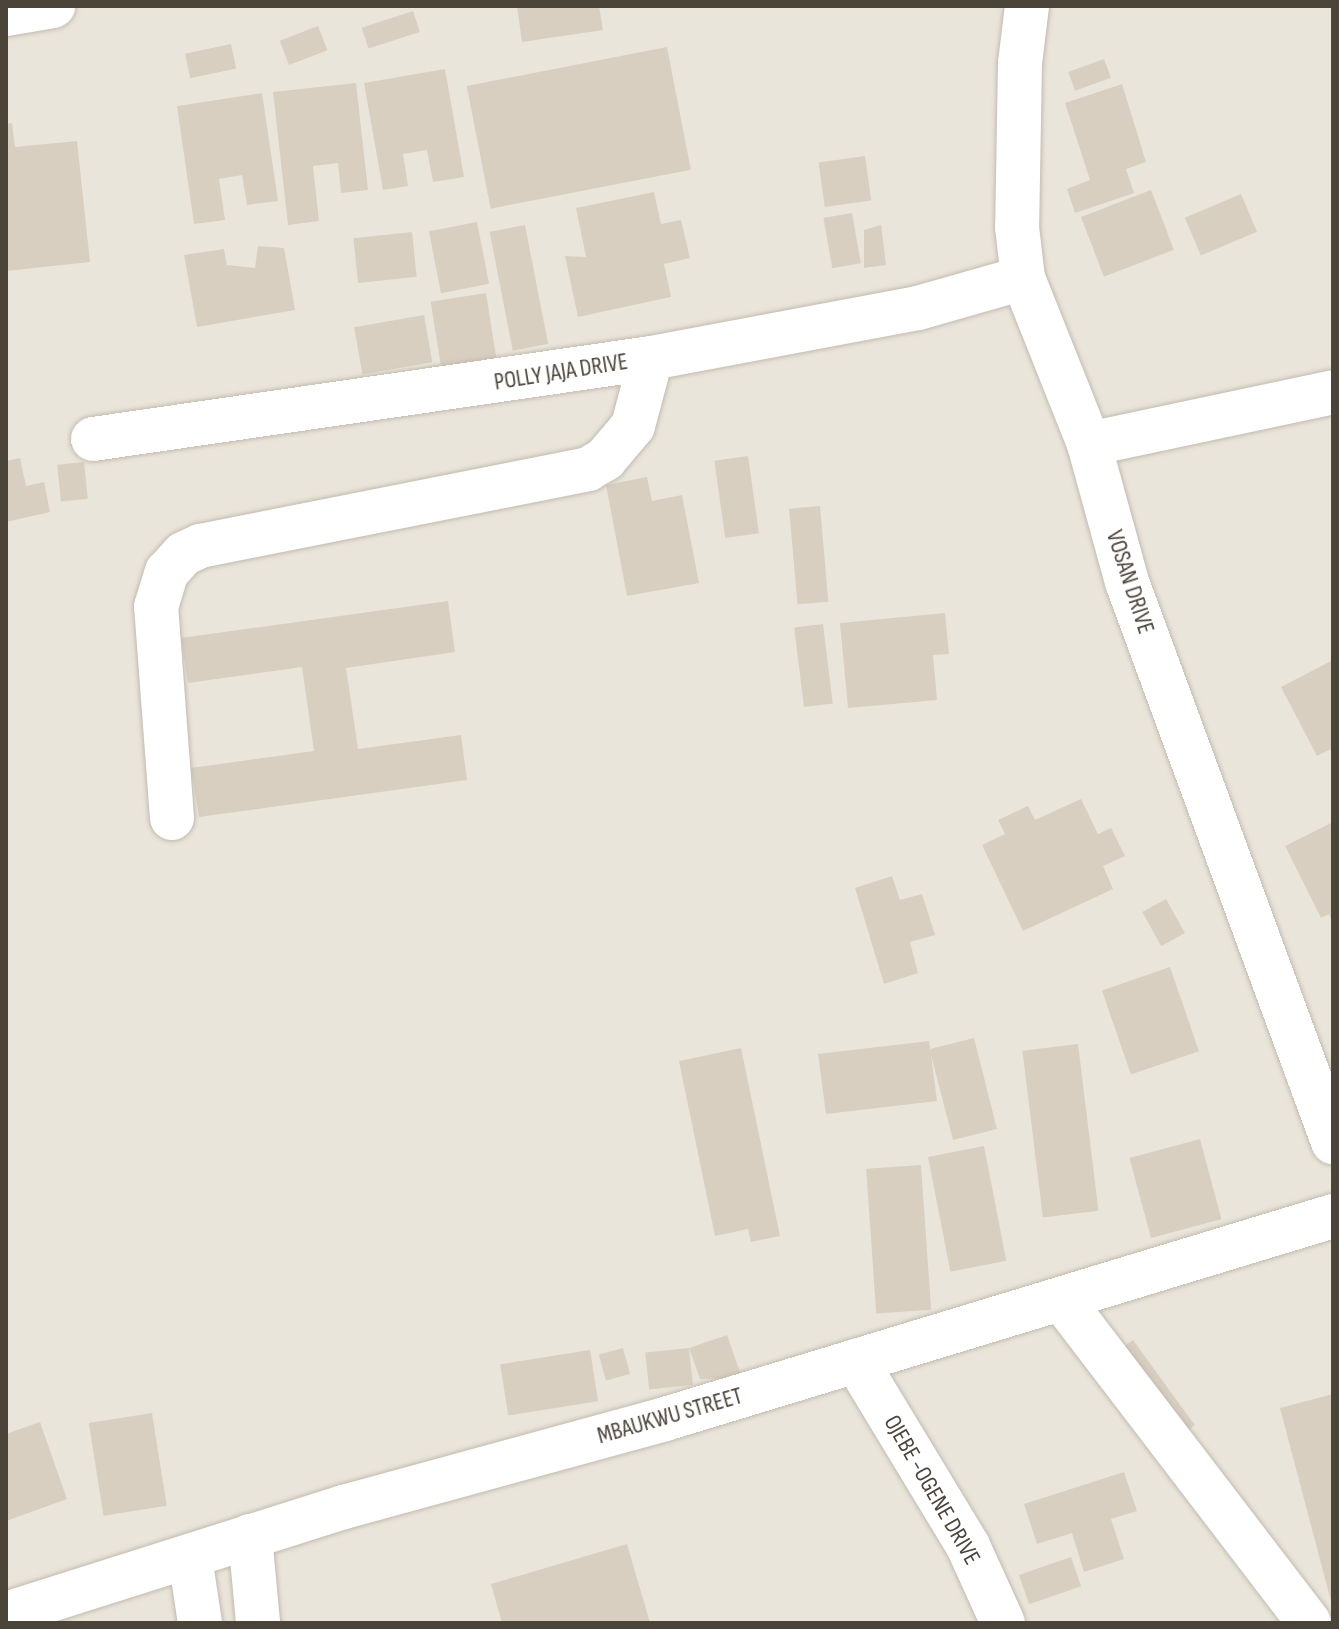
<!DOCTYPE html>
<html>
<head>
<meta charset="utf-8">
<style>
	body { margin:0 }
	#map { position:relative; width:1339px; height:1629px; overflow:hidden; background:#f6f3ec; font-family:"Sofia Sans Condensed",sans-serif }
	div>[style] { position:absolute }
	.residential>* { inset:0; background:#eae5da; transform-origin:0 0 }
	.building>* { inset:0; background:#d8cfc1; transform-origin:0 0 }
	.roads { filter:drop-shadow(0 0 2px #c2bbae) drop-shadow(0 0 2px #c2bbae) }
	.minor>* { height:44px; margin:-22px; padding:0 22px; transform-origin:22px; border-radius:22px; background:#fff }
	span { translate:-50% -50%; white-space:nowrap; text-align:center; line-height:1.15; -webkit-text-stroke:6px #fff; paint-order:stroke }
	.street-label { font-size:24px; color:#4b4439 }
	.frame { position:absolute; inset:0; border:8px solid #4b4439; pointer-events:none }
</style>
</head>
<body>
<div id="map">
	<div class="residential">
		<i style="left:6px;top:6px;width:1327px;height:1617px"></i>
	</div>
	<div class="building">
		<i style="clip-path:polygon(517px 6px,599px 6px,603px 30px,522px 42px)"></i>
		<i style="left:413px;top:11px;width:22px;height:54px;rotate:72deg"></i>
		<i style="left:318px;top:26px;width:26px;height:41px;rotate:69deg"></i>
		<i style="left:231px;top:44px;width:25px;height:47px;rotate:78deg"></i>
		<i style="left:667px;top:47px;width:125px;height:204px;rotate:79deg"></i>
		<i style="left:1104px;top:59px;width:20px;height:38px;rotate:70deg"></i>
		<i style="clip-path:polygon(445px 69px,464px 177px,433px 182px,427px 150px,403px 154px,408px 186px,383px 190px,364px 83px)"></i>
		<i style="clip-path:polygon(356px 83px,368px 190px,341px 193px,338px 163px,313px 166px,319px 221px,288px 225px,273px 92px)"></i>
		<i style="clip-path:polygon(1122px 84px,1146px 162px,1126px 169px,1134px 193px,1075px 213px,1067px 189px,1090px 180px,1065px 103px)"></i>
		<i style="clip-path:polygon(262px 93px,278px 201px,247px 205px,242px 175px,219px 179px,225px 220px,194px 224px,177px 106px)"></i>
		<i style="clip-path:polygon(12px 123px,15px 147px,77px 141px,90px 262px,6px 271px,6px 124px)"></i>
		<i style="left:865px;top:156px;width:45px;height:47px;rotate:82deg"></i>
		<i style="left:1151px;top:190px;width:64px;height:75px;rotate:69deg"></i>
		<i style="clip-path:polygon(654px 192px,661px 224px,681px 220px,690px 258px,664px 264px,671px 297px,578px 317px,565px 256px,586px 257px,576px 208px)"></i>
		<i style="left:1241px;top:194px;width:41px;height:61px;rotate:67deg"></i>
		<i style="left:852px;top:213px;width:51px;height:29px;rotate:80deg"></i>
		<i style="left:477px;top:222px;width:63px;height:49px;rotate:79deg"></i>
		<i style="left:525px;top:225px;width:121px;height:36px;rotate:79deg"></i>
		<i style="clip-path:polygon(881px 225px,886px 265px,864px 268px,864px 230px)"></i>
		<i style="left:412px;top:232px;width:45px;height:59px;rotate:84deg"></i>
		<i style="clip-path:polygon(258px 246px,284px 248px,295px 310px,197px 327px,184px 255px,224px 249px,227px 265px,255px 268px)"></i>
		<i style="left:486px;top:293px;width:66px;height:56px;rotate:81deg"></i>
		<i style="left:424px;top:315px;width:48px;height:71px;rotate:80deg"></i>
		<i style="left:748px;top:456px;width:78px;height:34px;rotate:82deg"></i>
		<i style="clip-path:polygon(20px 458px,26px 486px,44px 482px,50px 512px,6px 522px,6px 461px)"></i>
		<i style="left:84px;top:462px;width:37px;height:27px;rotate:84deg"></i>
		<i style="clip-path:polygon(647px 477px,652px 501px,682px 495px,699px 583px,627px 596px,606px 485px)"></i>
		<i style="left:820px;top:506px;width:96px;height:31px;rotate:85deg"></i>
		<i style="clip-path:polygon(448px 601px,455px 652px,346px 668px,358px 749px,461px 735px,467px 780px,199px 817px,191px 768px,314px 751px,302px 667px,188px 683px,181px 638px)"></i>
		<i style="clip-path:polygon(945px 613px,949px 654px,933px 655px,937px 700px,848px 708px,840px 623px)"></i>
		<i style="left:823px;top:624px;width:80px;height:29px;rotate:83deg"></i>
		<i style="clip-path:polygon(1333px 660px,1333px 748px,1317px 756px,1281px 687px)"></i>
		<i style="clip-path:polygon(1081px 799px,1098px 834px,1111px 828px,1125px 856px,1103px 866px,1113px 889px,1023px 931px,982px 845px,1005px 834px,998px 820px,1028px 806px,1035px 820px)"></i>
		<i style="clip-path:polygon(1333px 822px,1333px 924px,1329px 914px,1321px 918px,1285px 846px)"></i>
		<i style="clip-path:polygon(892px 876px,900px 900px,922px 894px,935px 935px,910px 942px,918px 973px,884px 984px,855px 888px)"></i>
		<i style="left:1166px;top:899px;width:39px;height:27px;rotate:61deg"></i>
		<i style="left:1170px;top:967px;width:89px;height:72px;rotate:71deg"></i>
		<i style="clip-path:polygon(974px 1038px,997px 1129px,953px 1140px,931px 1055px,937px 1101px,826px 1114px,818px 1054px,929px 1041px,930px 1049px)"></i>
		<i style="left:1078px;top:1044px;width:168px;height:56px;rotate:83deg"></i>
		<i style="clip-path:polygon(741px 1048px,780px 1236px,751px 1242px,748px 1229px,715px 1236px,679px 1061px)"></i>
		<i style="left:1200px;top:1139px;width:83px;height:73px;rotate:75deg"></i>
		<i style="left:984px;top:1146px;width:117px;height:57px;rotate:79deg"></i>
		<i style="left:921px;top:1165px;width:145px;height:55px;rotate:86deg"></i>
		<i style="clip-path:polygon(727px 1335px,742px 1378px,700px 1379px,689px 1348px)"></i>
		<i style="left:1133px;top:1340px;width:105px;height:22px;rotate:54deg"></i>
		<i style="left:623px;top:1348px;width:27px;height:25px;rotate:75deg"></i>
		<i style="left:689px;top:1348px;width:37px;height:44px;rotate:84deg"></i>
		<i style="left:590px;top:1350px;width:52px;height:91px;rotate:81deg"></i>
		<i style="clip-path:polygon(1333px 1394px,1333px 1605px,1332px 1605px,1280px 1408px)"></i>
		<i style="left:152px;top:1413px;width:94px;height:64px;rotate:81deg"></i>
		<i style="clip-path:polygon(40px 1422px,67px 1499px,6px 1521px,6px 1434px)"></i>
		<i style="clip-path:polygon(1124px 1472px,1137px 1511px,1111px 1519px,1124px 1559px,1084px 1572px,1072px 1533px,1037px 1544px,1024px 1504px)"></i>
		<i style="clip-path:polygon(627px 1544px,650px 1623px,502px 1623px,491px 1584px)"></i>
		<i style="left:1071px;top:1557px;width:31px;height:55px;rotate:71deg"></i>
	</div>
	<div class="roads">
		<div class="minor">
			<i style="left:1027px;top:6px;width:57px;rotate:97deg"></i>
			<i style="left:1020px;top:63px;width:164px;rotate:91deg"></i>
			<i style="left:1017px;top:227px;width:51px;rotate:83.3deg"></i>
			<i style="left:1023px;top:278px;width:179px;rotate:68.3deg"></i>
			<i style="left:1089px;top:444px;width:143px;rotate:74.6deg"></i>
			<i style="left:1127px;top:582px;width:597px;rotate:69.8deg"></i>
			<i style="left:6px;top:14px;width:48px;rotate:-9.7deg"></i>
			<i style="left:93px;top:439px;width:564px;rotate:-8.26deg"></i>
			<i style="left:651px;top:358px;width:272px;rotate:-10.6deg"></i>
			<i style="left:918px;top:308px;width:109px;rotate:-15.9deg"></i>
			<i style="left:1089px;top:444px;width:249px;rotate:-12deg"></i>
			<i style="left:172px;top:818px;width:212px;rotate:-94.3deg"></i>
			<i style="left:156px;top:607px;width:37px;rotate:-73deg"></i>
			<i style="left:167px;top:572px;width:24px;rotate:-48deg"></i>
			<i style="left:183px;top:554px;width:19px;rotate:-25deg"></i>
			<i style="left:200px;top:546px;width:396px;rotate:-11.2deg"></i>
			<i style="left:588px;top:469px;width:20px;rotate:-30deg"></i>
			<i style="left:605px;top:459px;width:43px;rotate:-49.7deg"></i>
			<i style="left:633px;top:426px;width:70px;rotate:-75.2deg"></i>
			<i style="left:1063px;top:1301px;width:405px;rotate:52.6deg"></i>
			<i style="left:856px;top:1361px;width:216px;rotate:58.8deg"></i>
			<i style="left:968px;top:1546px;width:85px;rotate:65.6deg"></i>
			<i style="left:250px;top:1536px;width:87px;rotate:84.7deg"></i>
			<i style="left:190px;top:1557px;width:67px;rotate:81.4deg"></i>
			<i style="left:6px;top:1614px;width:355px;rotate:-17.6deg"></i>
			<i style="left:344px;top:1507px;width:333px;rotate:-15.3deg"></i>
			<i style="left:665px;top:1419px;width:698px;rotate:-16.9deg"></i>
		</div>
	</div>
	<div class="street-label">
		<span style="left:561px;top:372px;rotate:-9deg">POLLY JAJA DRIVE</span>
		<span style="left:1130px;top:582px;rotate:72deg">VOSAN DRIVE</span>
		<span style="left:670px;top:1416px;rotate:-16deg">MBAUKWU STREET</span>
		<span style="left:932px;top:1490px;rotate:60deg">OJEBE -OGENE DRIVE</span>
	</div>
	<div class="frame"></div>
</div>
</body>
</html>
